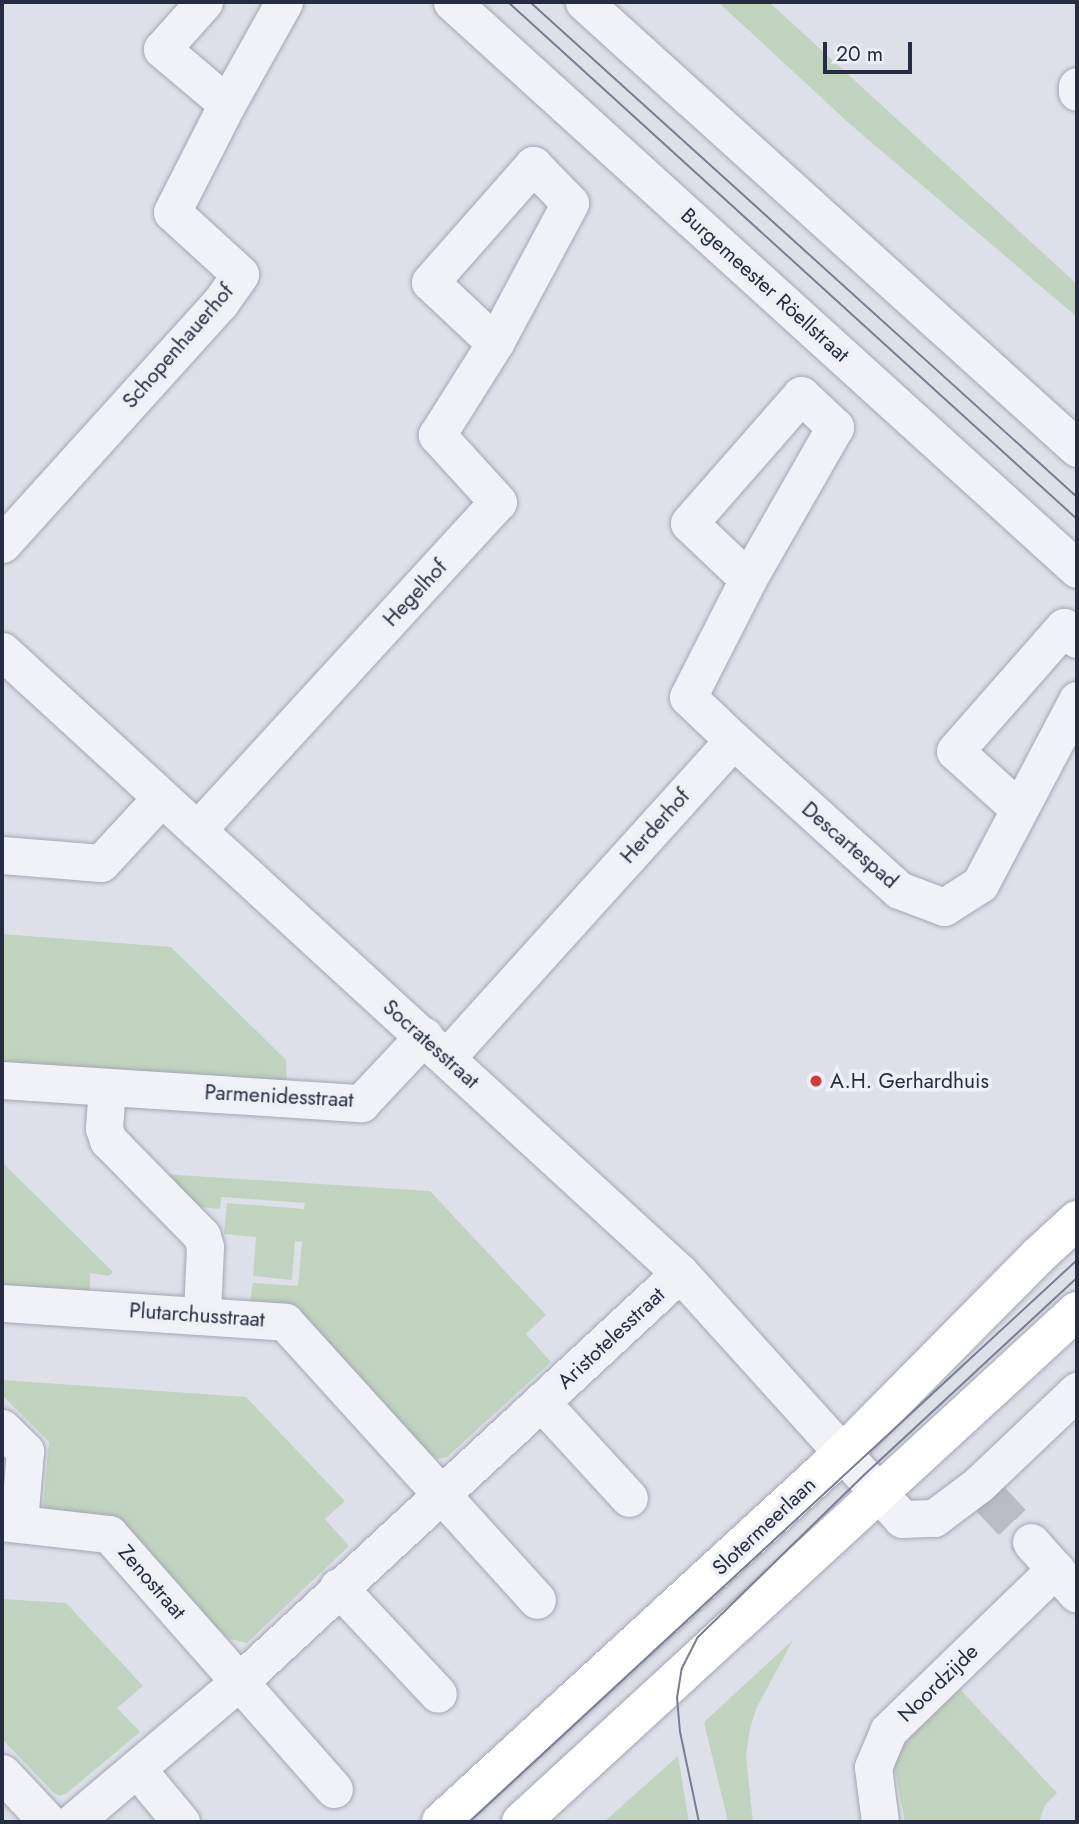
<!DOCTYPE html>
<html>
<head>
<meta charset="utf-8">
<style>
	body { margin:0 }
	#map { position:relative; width:1079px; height:1824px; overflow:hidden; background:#dee0e9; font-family:Jost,sans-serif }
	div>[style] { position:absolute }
	.green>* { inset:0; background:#c0d3be }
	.minor-tunnel>* { height:37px; margin-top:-18.5px; transform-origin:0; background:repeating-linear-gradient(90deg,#b9bcc7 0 37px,transparent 0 55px) }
	.roads { filter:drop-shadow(0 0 2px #a3a6b3) drop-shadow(0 0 2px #a3a6b3) }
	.minor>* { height:37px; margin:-18.5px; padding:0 18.5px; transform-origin:18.5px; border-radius:18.5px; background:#f1f2f7 }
	.major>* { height:38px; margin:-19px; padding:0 19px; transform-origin:19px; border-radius:19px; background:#fff }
	.tram>* { height:2px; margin:-1px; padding:0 1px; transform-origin:1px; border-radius:1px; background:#767d94 }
	.dots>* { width:19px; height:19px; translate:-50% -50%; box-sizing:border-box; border:4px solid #edf0f6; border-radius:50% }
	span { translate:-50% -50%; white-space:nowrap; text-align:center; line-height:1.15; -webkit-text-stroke:7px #edf0f6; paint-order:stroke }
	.street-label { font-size:21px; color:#262c41 }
	.poi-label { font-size:21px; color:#262c41 }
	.left { translate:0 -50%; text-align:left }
	.frame { position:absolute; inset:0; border:4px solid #262c41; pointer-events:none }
	.scale { position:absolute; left:823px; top:42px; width:89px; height:32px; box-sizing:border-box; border:4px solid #262c41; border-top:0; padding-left:9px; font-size:21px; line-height:24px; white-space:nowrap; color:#262c41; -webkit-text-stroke:5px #edf0f6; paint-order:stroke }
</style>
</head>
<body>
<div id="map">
	<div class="green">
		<i style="clip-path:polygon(718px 2px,769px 2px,1077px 284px,1077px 317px,851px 125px)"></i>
		<i style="clip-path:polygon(2px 934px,171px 947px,286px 1060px,287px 1089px,2px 1069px)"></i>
		<i style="clip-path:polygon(2px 1162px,113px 1272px,109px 1276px,90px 1273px,90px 1296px,2px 1289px)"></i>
		<i style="clip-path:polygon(163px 1174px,430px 1191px,546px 1315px,526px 1334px,551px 1362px,447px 1457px,439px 1459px,431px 1455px,426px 1459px,296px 1317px,294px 1305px,250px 1301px,253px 1283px,298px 1286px,302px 1242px,295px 1241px,292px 1280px,253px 1276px,256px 1237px,224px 1234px,227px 1203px,304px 1209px,305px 1203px,221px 1197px,220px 1209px,200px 1207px)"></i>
		<i style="clip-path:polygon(2px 1380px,246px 1397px,345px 1501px,325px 1519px,349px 1546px,247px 1643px,229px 1639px,219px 1629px,215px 1632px,43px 1507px,49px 1442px,2px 1395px)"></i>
		<i style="clip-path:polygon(2px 1599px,66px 1603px,143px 1686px,117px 1708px,140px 1732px,66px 1794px,59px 1796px,53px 1792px,2px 1739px)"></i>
		<i style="clip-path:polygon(793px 1640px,756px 1709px,750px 1729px,746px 1756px,753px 1822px,728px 1822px,704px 1722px)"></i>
		<i style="clip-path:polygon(958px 1687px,1057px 1793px,1045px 1805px,1039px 1822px,905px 1822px,892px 1754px)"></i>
		<i style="clip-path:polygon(678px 1756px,689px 1822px,604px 1822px,624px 1804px)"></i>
	</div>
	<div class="minor-tunnel">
		<i style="left:987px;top:1495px;width:64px;rotate:46.9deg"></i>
	</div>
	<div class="roads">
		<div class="minor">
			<i style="left:204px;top:2px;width:63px;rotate:131.8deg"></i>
			<i style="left:162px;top:49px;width:85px;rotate:40.2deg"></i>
			<i style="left:452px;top:2px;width:844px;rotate:42.21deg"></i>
			<i style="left:584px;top:2px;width:665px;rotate:42.13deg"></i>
			<i style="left:1077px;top:86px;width:6px;rotate:90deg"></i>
			<i style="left:2px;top:544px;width:325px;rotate:-47.9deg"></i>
			<i style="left:220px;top:303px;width:35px;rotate:-55deg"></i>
			<i style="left:240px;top:274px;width:92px;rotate:-137.6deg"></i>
			<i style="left:172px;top:212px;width:121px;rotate:-63deg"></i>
			<i style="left:227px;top:104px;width:117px;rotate:-60.8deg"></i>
			<i style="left:2px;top:651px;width:920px;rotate:42.53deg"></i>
			<i style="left:680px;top:1273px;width:331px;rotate:47.9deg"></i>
			<i style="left:902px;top:1519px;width:32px;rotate:-2deg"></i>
			<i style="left:934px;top:1518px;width:55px;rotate:-36.9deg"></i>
			<i style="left:978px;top:1485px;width:137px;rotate:-43.5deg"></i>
			<i style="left:733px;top:740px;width:224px;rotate:42.1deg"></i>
			<i style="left:899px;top:890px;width:48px;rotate:20.7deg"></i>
			<i style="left:944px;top:907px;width:43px;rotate:-32.6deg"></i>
			<i style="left:980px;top:884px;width:208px;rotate:-62.2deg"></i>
			<i style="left:1019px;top:809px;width:86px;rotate:-137.8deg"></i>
			<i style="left:955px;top:751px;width:165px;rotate:-48.7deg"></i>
			<i style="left:1064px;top:627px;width:18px;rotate:43deg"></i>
			<i style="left:197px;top:830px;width:445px;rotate:-47.5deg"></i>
			<i style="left:498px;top:502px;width:91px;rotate:-132.3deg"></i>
			<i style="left:437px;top:435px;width:109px;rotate:-57.8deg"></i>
			<i style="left:495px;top:343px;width:89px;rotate:-136.8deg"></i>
			<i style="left:430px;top:282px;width:156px;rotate:-48.6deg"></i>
			<i style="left:533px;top:165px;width:53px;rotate:45.8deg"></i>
			<i style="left:570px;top:203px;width:159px;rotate:118.2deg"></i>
			<i style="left:2px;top:855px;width:99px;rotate:4.6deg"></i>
			<i style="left:101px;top:863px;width:88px;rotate:-47.3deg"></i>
			<i style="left:447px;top:1057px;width:427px;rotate:-47.9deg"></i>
			<i style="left:733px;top:740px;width:62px;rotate:-136.3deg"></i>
			<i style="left:688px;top:697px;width:132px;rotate:-63deg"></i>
			<i style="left:748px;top:579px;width:81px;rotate:-136.5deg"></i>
			<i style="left:689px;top:523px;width:170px;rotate:-48.8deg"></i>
			<i style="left:801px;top:395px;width:47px;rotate:43.3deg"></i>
			<i style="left:835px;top:427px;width:175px;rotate:119.8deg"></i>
			<i style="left:2px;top:1080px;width:360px;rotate:3.7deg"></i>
			<i style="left:361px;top:1103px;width:92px;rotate:-46.8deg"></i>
			<i style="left:107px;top:1087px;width:41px;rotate:94.2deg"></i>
			<i style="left:104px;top:1128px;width:13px;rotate:72deg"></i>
			<i style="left:108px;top:1140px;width:134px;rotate:45.6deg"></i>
			<i style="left:202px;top:1236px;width:11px;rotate:75deg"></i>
			<i style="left:205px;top:1247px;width:67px;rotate:92.6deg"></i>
			<i style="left:2px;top:1303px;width:284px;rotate:3.8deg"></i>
			<i style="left:285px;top:1322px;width:375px;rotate:47.8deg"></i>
			<i style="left:541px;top:1402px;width:130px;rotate:47.5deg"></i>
			<i style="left:2px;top:1428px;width:33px;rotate:45deg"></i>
			<i style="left:25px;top:1451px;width:72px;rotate:94.8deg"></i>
			<i style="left:2px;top:1522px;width:108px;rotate:6.4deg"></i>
			<i style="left:109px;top:1534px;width:340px;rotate:48.6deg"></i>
			<i style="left:1031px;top:1542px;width:69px;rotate:48.5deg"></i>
			<i style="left:338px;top:1587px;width:146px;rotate:46.9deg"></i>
			<i style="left:137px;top:1769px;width:69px;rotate:50.3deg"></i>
			<i style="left:2px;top:1773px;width:67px;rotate:46.8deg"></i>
			<i style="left:73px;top:1822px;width:219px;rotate:-40.2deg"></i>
			<i style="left:240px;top:1681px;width:600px;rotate:-42.84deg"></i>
			<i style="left:880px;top:1822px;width:55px;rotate:-97.3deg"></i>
			<i style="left:873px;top:1767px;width:39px;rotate:-67deg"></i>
			<i style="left:888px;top:1731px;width:233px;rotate:-44.1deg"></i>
		</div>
		<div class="major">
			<i style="left:441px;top:1822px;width:547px;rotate:-42.56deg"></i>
			<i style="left:844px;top:1452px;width:277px;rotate:-45.3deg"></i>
			<i style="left:1039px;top:1255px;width:52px;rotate:-42.6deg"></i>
			<i style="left:521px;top:1822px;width:755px;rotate:-42.59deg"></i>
		</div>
	</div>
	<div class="tram">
		<i style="left:508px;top:2px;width:769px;rotate:42.26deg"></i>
		<i style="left:530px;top:2px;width:738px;rotate:42.14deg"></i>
		<i style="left:469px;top:1822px;width:828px;rotate:-42.75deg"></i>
		<i style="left:699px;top:1822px;width:92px;rotate:-101.9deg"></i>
		<i style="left:680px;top:1732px;width:34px;rotate:-95deg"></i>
		<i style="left:677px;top:1698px;width:30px;rotate:-81deg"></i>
		<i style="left:682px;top:1668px;width:35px;rotate:-63deg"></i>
		<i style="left:698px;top:1637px;width:232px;rotate:-44.3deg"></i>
		<i style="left:864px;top:1475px;width:290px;rotate:-42.8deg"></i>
	</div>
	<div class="dots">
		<i style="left:816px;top:1081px;background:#d93839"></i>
	</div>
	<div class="street-label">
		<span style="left:765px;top:285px;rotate:42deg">Burgemeester Röellstraat</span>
		<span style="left:178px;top:346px;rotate:-49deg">Schopenhauerhof</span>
		<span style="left:415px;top:593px;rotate:-47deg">Hegelhof</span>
		<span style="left:655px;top:826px;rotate:-48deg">Herderhof</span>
		<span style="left:850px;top:845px;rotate:41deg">Descartespad</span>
		<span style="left:431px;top:1044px;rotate:42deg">Socratesstraat</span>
		<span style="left:279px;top:1096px;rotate:3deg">Parmenidesstraat</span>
		<span style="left:197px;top:1315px;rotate:4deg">Plutarchusstraat</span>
		<span style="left:611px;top:1338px;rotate:-43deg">Aristotelesstraat</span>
		<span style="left:764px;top:1526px;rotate:-43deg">Slotermeerlaan</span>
		<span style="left:152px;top:1582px;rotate:49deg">Zenostraat</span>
		<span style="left:938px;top:1683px;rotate:-44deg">Noordzijde</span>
	</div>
	<div class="poi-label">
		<span class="left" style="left:830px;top:1081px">A.H. Gerhardhuis</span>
	</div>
	<div class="frame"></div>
	<div class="scale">20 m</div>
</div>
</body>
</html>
